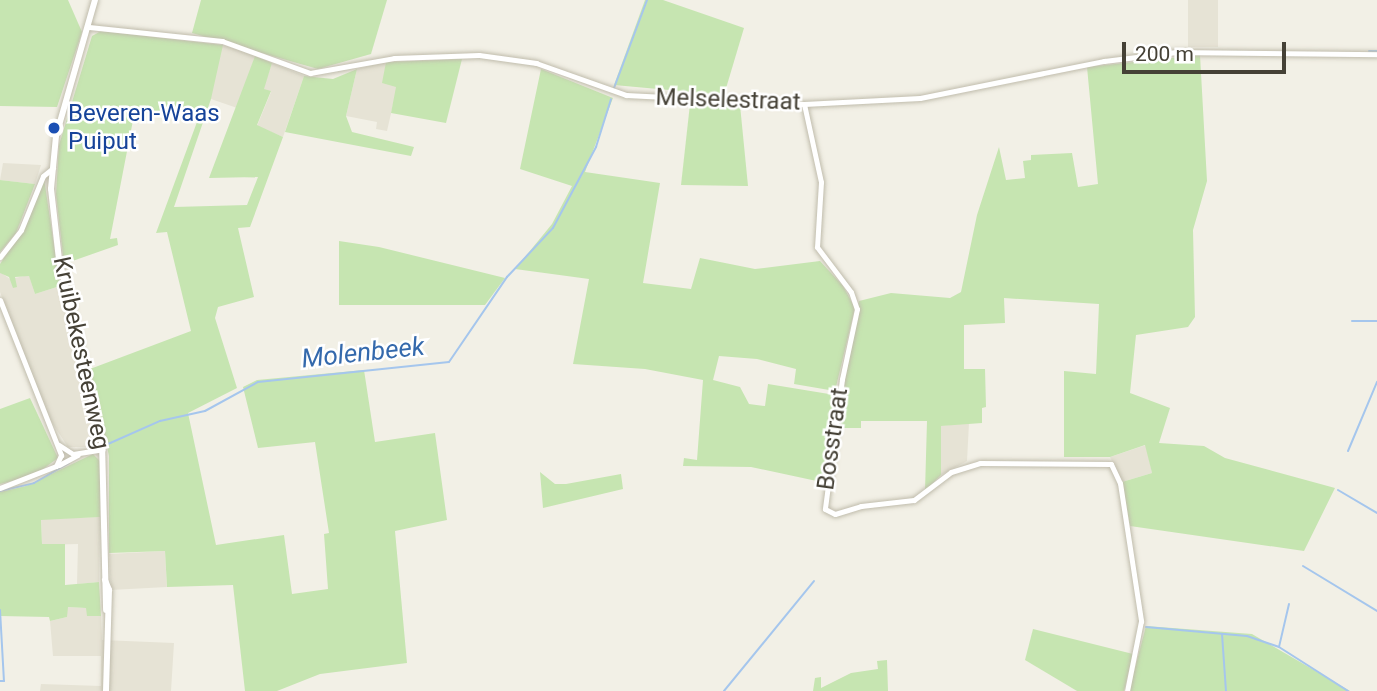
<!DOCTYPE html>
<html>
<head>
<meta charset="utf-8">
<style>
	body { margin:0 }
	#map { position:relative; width:1377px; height:691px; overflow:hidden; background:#f2f0e6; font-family:Roboto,sans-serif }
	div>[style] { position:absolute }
	.residential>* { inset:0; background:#e6e3d5; transform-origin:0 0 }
	.green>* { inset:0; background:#c6e5b1 }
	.stream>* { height:2px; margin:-1px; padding:0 1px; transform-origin:1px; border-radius:1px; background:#a5c6ed }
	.roads { filter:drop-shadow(0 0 2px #c0bcac) drop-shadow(0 0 2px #c0bcac) }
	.minor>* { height:5px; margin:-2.5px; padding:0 2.5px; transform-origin:2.5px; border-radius:2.5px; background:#fff }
	.tertiary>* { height:6px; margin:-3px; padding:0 3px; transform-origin:3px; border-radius:3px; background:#fff }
	.dots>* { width:19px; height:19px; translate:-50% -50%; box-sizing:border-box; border:4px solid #fff; border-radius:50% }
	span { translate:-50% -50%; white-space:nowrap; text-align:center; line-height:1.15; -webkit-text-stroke:5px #fff; paint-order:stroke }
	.street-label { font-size:24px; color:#454136 }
	.transit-label { font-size:24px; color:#164399 }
	.left { translate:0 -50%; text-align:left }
	.water-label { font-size:26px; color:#3469ac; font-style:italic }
	.scale { position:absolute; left:1122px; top:42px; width:164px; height:32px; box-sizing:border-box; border:4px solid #454136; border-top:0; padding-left:9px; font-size:21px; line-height:24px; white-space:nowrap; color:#454136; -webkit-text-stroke:5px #fff; paint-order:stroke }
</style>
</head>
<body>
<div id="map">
	<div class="residential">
		<i style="left:1188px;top:0;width:30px;height:47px"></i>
		<i style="left:223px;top:45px;width:34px;height:55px;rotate:19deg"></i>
		<i style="clip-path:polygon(386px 62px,397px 87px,387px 131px,376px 129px,377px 122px,346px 116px,357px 69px)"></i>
		<i style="clip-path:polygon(272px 63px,304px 76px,283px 137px,257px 126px,271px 92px,263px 89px)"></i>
		<i style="clip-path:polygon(3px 163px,41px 165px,35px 184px,0 180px)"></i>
		<i style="clip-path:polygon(0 272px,10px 279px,29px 275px,35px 294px,60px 286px,95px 431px,92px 447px,68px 447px,41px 406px,0 292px)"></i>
		<i style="clip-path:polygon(969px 423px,967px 461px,941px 475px,940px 426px)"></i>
		<i style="clip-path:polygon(1146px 445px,1152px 473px,1122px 482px,1110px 457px)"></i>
		<i style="clip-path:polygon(100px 517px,99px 582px,77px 584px,78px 544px,42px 545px,41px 519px)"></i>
		<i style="left:165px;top:551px;width:36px;height:56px;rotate:87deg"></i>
		<i style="clip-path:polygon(67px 607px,87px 608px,87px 616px,101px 616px,102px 640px,174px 643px,171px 691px,40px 691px,41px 684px,101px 686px,101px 656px,53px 656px,50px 621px,67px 617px)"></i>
	</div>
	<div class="green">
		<i style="clip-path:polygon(0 0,68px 0,82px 32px,57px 107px,0 106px)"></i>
		<i style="clip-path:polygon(201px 0,387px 0,371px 54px,318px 69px,192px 33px)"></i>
		<i style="clip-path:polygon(645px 0,663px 0,744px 28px,724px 95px,614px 85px)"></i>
		<i style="clip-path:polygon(101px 31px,223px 45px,211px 99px,174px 207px,247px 205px,258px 177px,209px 178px,255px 56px,272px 63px,264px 89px,271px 91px,257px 125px,283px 137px,250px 227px,238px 228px,254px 297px,218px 307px,215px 318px,237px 388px,188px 413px,216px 545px,284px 535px,292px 594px,328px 589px,324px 534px,329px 533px,315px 442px,258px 448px,243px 387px,257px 380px,364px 370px,375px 442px,435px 433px,447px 520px,395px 531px,407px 663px,320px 674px,277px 691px,245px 691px,233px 585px,167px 587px,165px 551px,109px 553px,109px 456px,90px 369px,191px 331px,167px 232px,156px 233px,197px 122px,135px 110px,110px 239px,117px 238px,118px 245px,64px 264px,56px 194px,59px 145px,92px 36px)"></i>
		<i style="clip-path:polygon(1200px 55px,1207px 181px,1193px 230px,1195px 317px,1188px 327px,1136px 335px,1130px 393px,1170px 408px,1159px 443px,1204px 446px,1225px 458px,1335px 488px,1304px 551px,1130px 526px,1122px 482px,1152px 473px,1145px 445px,1110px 457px,1064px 457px,1064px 371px,1096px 374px,1099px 304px,1004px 298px,1005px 323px,964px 325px,964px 369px,985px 369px,986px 407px,982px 408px,982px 423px,941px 426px,941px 475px,925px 491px,927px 421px,861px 421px,861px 428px,837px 428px,859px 301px,891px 293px,950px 298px,961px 292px,977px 215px,999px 147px,1006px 180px,1025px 178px,1023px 161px,1031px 160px,1031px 155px,1072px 153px,1078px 187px,1098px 184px,1087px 67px)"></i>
		<i style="clip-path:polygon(462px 59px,446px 123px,391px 113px,396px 87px,382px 83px,386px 62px)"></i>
		<i style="clip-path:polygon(357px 69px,346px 116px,352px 132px,414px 147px,411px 156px,285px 132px,304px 76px,333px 79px)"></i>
		<i style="clip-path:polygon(541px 69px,613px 98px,585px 172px,660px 183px,643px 283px,691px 289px,700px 258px,755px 269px,820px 261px,843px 286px,855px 308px,835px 391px,794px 384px,796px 369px,757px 359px,719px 356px,713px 380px,740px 387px,749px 404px,765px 406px,768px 384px,835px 395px,826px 483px,751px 467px,683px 466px,684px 458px,697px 460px,703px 380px,645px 369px,573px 364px,589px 279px,515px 269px,552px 224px,572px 186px,520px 169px)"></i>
		<i style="clip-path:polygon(690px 104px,740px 105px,748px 186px,681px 185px)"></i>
		<i style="clip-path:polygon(44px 178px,60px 286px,35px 294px,29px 276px,15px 277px,17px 287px,13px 288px,9px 277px,0 273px,0 264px,22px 231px)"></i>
		<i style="clip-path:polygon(0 180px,35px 184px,16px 233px,0 252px)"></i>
		<i style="clip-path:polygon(339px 241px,379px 247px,505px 278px,485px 305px,339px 305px)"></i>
		<i style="clip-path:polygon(30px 398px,58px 458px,35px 475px,0 484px,0 409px)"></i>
		<i style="clip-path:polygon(93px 454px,100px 461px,100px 517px,41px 520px,42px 544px,65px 544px,65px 585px,99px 582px,101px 616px,87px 616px,86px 608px,68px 607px,67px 617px,50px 621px,49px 617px,0 616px,0 492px,26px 486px)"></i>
		<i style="clip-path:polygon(540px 472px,555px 484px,566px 484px,621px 474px,623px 489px,543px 508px)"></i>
		<i style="clip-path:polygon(1146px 626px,1252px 634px,1350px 691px,1129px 691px)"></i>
		<i style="clip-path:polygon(1033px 629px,1133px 654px,1124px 691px,1077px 691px,1025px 660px)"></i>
		<i style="clip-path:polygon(887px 660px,888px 691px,813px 691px,815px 678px,821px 677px,821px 688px,851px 673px,878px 669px,877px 661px)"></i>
	</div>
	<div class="stream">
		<i style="left:1369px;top:51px;width:8px"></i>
		<i style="left:614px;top:88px;width:94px;rotate:-69.4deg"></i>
		<i style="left:1352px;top:321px;width:25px"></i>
		<i style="left:108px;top:444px;width:57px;rotate:-23.9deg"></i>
		<i style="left:160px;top:421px;width:46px;rotate:-12.5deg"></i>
		<i style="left:205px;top:411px;width:60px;rotate:-28.7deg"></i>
		<i style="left:258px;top:382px;width:192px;rotate:-6deg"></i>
		<i style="left:449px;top:362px;width:103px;rotate:-55.7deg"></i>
		<i style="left:507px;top:277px;width:67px;rotate:-46.8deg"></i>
		<i style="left:553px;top:228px;width:92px;rotate:-62deg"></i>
		<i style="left:596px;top:147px;width:50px;rotate:-72.6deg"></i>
		<i style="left:1348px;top:451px;width:75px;rotate:-67.2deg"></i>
		<i style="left:1338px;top:490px;width:45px;rotate:30.5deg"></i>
		<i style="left:0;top:491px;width:35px;rotate:-13deg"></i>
		<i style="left:34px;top:483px;width:40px;rotate:-29.7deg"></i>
		<i style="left:1303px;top:566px;width:87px;rotate:31.3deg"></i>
		<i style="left:1289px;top:604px;width:44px;rotate:103.1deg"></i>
		<i style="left:1279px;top:647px;width:82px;rotate:32.5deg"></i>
		<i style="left:0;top:610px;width:71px;rotate:86.8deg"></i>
		<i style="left:4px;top:681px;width:4px;rotate:180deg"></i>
		<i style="left:1146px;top:627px;width:101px;rotate:5.1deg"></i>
		<i style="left:1247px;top:636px;width:34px;rotate:19deg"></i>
		<i style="left:1222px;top:634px;width:57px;rotate:86deg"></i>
		<i style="left:724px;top:691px;width:142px;rotate:-50.7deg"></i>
	</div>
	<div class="roads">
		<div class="minor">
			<i style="left:89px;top:27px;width:134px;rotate:6deg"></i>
			<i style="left:222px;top:41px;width:94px;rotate:20deg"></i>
			<i style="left:310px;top:73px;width:85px;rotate:-10.1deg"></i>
			<i style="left:394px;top:58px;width:85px;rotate:-2deg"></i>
			<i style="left:479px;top:55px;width:58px;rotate:8deg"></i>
			<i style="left:536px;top:63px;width:96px;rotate:19.6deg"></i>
			<i style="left:626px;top:95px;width:178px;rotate:2.9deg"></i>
			<i style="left:804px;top:104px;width:116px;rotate:-3deg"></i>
			<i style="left:920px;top:98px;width:188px;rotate:-11.4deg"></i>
			<i style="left:1104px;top:61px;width:73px;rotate:-7.1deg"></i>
			<i style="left:1176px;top:52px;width:201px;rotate:0.6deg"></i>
			<i style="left:804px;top:104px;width:80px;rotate:77.7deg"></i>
			<i style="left:821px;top:182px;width:65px;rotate:93.5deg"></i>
			<i style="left:817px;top:247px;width:56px;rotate:52.9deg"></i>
			<i style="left:851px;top:292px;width:18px;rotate:71deg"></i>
			<i style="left:857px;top:309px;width:72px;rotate:102.1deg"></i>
			<i style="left:842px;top:379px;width:131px;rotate:97.5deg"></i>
			<i style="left:825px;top:509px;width:11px;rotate:27deg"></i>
			<i style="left:835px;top:514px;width:27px;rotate:-17deg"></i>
			<i style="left:861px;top:506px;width:53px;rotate:-6.5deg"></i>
			<i style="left:914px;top:500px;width:46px;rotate:-37.1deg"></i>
			<i style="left:951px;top:472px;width:30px;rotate:-17deg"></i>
			<i style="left:980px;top:463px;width:131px;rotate:0.4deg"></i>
			<i style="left:1111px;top:464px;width:21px;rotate:65deg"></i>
			<i style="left:1120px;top:483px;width:140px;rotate:81.3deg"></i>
			<i style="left:1141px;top:621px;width:71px;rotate:101.3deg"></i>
			<i style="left:0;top:257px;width:34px;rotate:-52deg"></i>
			<i style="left:21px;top:230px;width:58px;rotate:-67.8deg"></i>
			<i style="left:43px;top:176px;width:13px;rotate:-39deg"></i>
			<i style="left:0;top:300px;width:167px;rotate:68.5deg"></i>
			<i style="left:61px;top:455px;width:12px;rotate:114deg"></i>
			<i style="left:56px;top:466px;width:60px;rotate:158.6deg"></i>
			<i style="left:59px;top:445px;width:17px;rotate:33deg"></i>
			<i style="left:73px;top:454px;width:30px;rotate:-9deg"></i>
			<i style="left:59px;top:465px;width:21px;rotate:-28deg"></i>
		</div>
		<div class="tertiary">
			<i style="left:95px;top:0;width:141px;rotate:106deg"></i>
			<i style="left:56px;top:136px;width:53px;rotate:95.4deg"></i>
			<i style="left:51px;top:189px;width:70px;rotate:83.5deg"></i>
			<i style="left:59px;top:259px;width:188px;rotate:76.8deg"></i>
			<i style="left:102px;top:442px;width:168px;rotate:88.6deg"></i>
			<i style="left:105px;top:580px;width:11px;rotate:68deg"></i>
			<i style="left:109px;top:590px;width:101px;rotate:91.7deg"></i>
		</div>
	</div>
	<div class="dots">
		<i style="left:54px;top:128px;background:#1a4fb4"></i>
	</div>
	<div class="street-label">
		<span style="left:728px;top:100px;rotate:2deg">Melselestraat</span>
		<span style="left:81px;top:353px;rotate:78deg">Kruibekesteenweg</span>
		<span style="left:833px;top:439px;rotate:-82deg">Bosstraat</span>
	</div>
	<div class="transit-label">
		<span class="left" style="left:68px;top:128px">Beveren-Waas<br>Puiput</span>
	</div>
	<div class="water-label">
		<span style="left:363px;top:353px;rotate:-6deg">Molenbeek</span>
	</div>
	<div class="scale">200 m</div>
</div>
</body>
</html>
